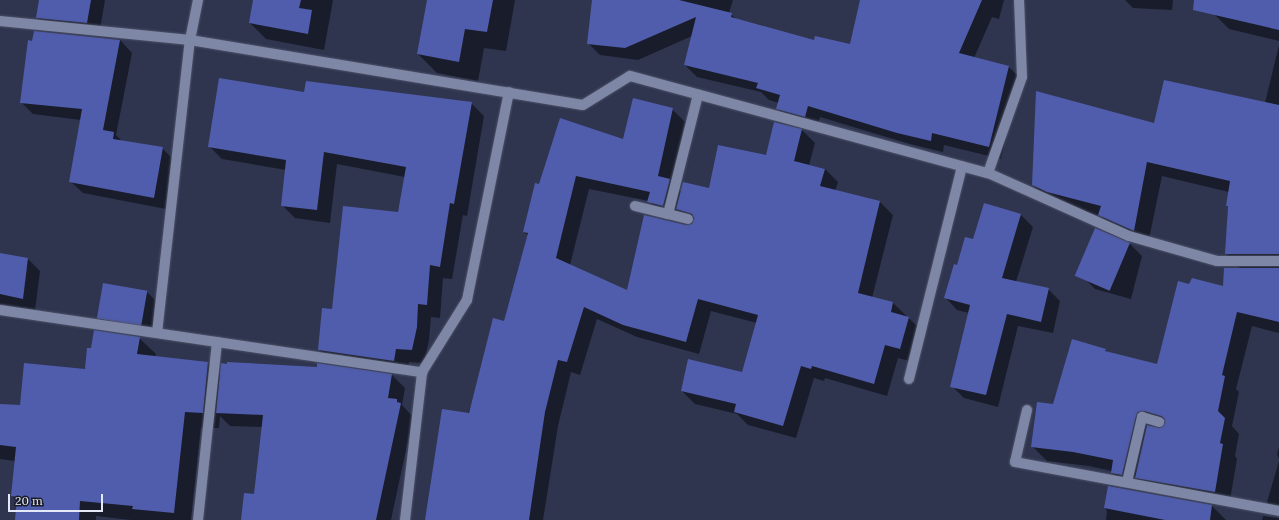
<!DOCTYPE html>
<html>
<head>
<meta charset="utf-8">
<style>
	body { margin:0 }
	#map { position:relative; width:1279px; height:520px; overflow:hidden; background:#2f354f; font-family:Lora,serif }
	div>[style] { position:absolute }
	.shadow>* { inset:0; background:#0007 }
	.building>* { inset:0; background:#505dac; transform-origin:0 0 }
	.roads { filter:drop-shadow(0 0 1px #4c5167) drop-shadow(0 0 1px #4c5167) }
	.minor>* { height:10px; margin:-5px; padding:0 5px; transform-origin:5px; border-radius:5px; background:#7f87a6 }
	span { translate:-50% -50%; white-space:nowrap; text-align:center; line-height:1.15; -webkit-text-stroke:3px #1a1d29; paint-order:stroke }
	.scale { position:absolute; left:8px; top:494px; width:95px; height:18px; box-sizing:border-box; border:2px solid #e4e8f9; border-top:0; padding-left:5px; font-size:12px; line-height:14px; white-space:nowrap; color:#e4e8f9; -webkit-text-stroke:3px #1a1d29; paint-order:stroke }
</style>
</head>
<body>
<div id="map">
	<div class="shadow">
		<i style="clip-path:polygon(40px 0,105px 0,99px 35px,49px 30px,37px 18px)"></i>
		<i style="clip-path:polygon(254px 0,333px 0,324px 50px,266px 39px,250px 23px)"></i>
		<i style="clip-path:polygon(428px 0,515px 0,506px 51px,484px 48px,478px 81px,437px 73px,418px 54px)"></i>
		<i style="clip-path:polygon(593px 0,733px 0,729px 13px,739px 21px,814px 41px,851px 46px,861px 0,1004px 0,999px 19px,992px 17px,974px 58px,1009px 67px,1021px 79px,1001px 159px,944px 145px,943px 152px,910px 144px,820px 117px,817px 128px,790px 121px,778px 109px,779px 103px,769px 100px,761px 92px,697px 77px,685px 65px,692px 36px,638px 60px,600px 55px,588px 43px)"></i>
		<i style="clip-path:polygon(1125px 0,1173px 0,1172px 10px,1133px 8px)"></i>
		<i style="clip-path:polygon(1218px 0,1279px 0,1279px 41px,1229px 29px,1214px 14px)"></i>
		<i style="clip-path:polygon(120px 40px,132px 53px,116px 135px,122px 141px,162px 148px,174px 160px,166px 209px,83px 193px,70px 181px,81px 120px,33px 114px,21px 102px)"></i>
		<i style="clip-path:polygon(evenodd,1279px 45px,1279px 333px,1252px 326px,1236px 389px,1239px 392px,1232px 426px,1239px 434px,1235px 456px,1237px 459px,1229px 506px,1127px 487px,1112px 473px,1112px 471px,1089px 466px,1047px 461px,1032px 446px,1054px 405px,1105px 350px,1108px 353px,1158px 365px,1190px 285px,1224px 287px,1240px 268px,1226px 254px,1228px 207px,1227px 205px,1229px 192px,1162px 176px,1148px 244px,1114px 230px,1101px 216px,1063px 206px,1047px 200px,1033px 185px,1155px 124px,1265px 103px,1279px 45px,1159px 425px,1166px 427px,1158px 429px,1151px 427px,1159px 425px)"></i>
		<i style="clip-path:polygon(305px 93px,471px 103px,484px 116px,467px 216px,463px 215px,452px 279px,443px 278px,440px 318px,431px 317px,429px 340px,424px 363px,409px 362px,407px 374px,332px 363px,319px 350px,333px 310px,399px 213px,405px 177px,337px 164px,330px 223px,295px 218px,282px 205px,286px 170px,222px 159px,209px 146px)"></i>
		<i style="clip-path:polygon(evenodd,672px 109px,685px 122px,672px 182px,681px 192px,709px 189px,767px 156px,802px 130px,815px 143px,809px 165px,825px 169px,838px 182px,835px 191px,880px 202px,893px 215px,872px 298px,893px 303px,921px 330px,913px 362px,898px 358px,887px 396px,825px 378px,824px 381px,814px 378px,796px 438px,748px 425px,737px 414px,695px 404px,682px 391px,743px 373px,757px 323px,711px 311px,699px 354px,637px 337px,597px 319px,580px 375px,571px 372px,558px 426px,543px 520px,426px 520px,504px 322px,528px 235px,524px 232px,540px 185px,624px 140px,672px 109px,589px 189px,649px 201px,661px 215px,676px 219px,678px 210px,690px 222px,696px 224px,686px 226px,628px 291px,570px 265px,589px 189px)"></i>
		<i style="clip-path:polygon(1021px 215px,1033px 227px,1016px 282px,1048px 289px,1060px 301px,1053px 333px,1018px 326px,998px 407px,964px 398px,952px 386px,969px 313px,957px 310px,945px 297px,958px 267px,974px 240px)"></i>
		<i style="clip-path:polygon(1130px 244px,1142px 256px,1131px 299px,1095px 289px,1083px 277px)"></i>
		<i style="clip-path:polygon(0 254px,28px 259px,40px 271px,35px 310px,0 304px)"></i>
		<i style="clip-path:polygon(103px 285px,147px 292px,159px 304px,154px 336px,110px 329px,97px 317px)"></i>
		<i style="clip-path:polygon(139px 338px,156px 354px,155px 357px,208px 363px,221px 376px,392px 375px,405px 388px,402px 405px,413px 417px,391px 520px,242px 520px,255px 496px,263px 427px,230px 426px,220px 416px,219px 428px,201px 428px,191px 520px,131px 520px,96px 516px,96px 520px,16px 520px,18px 502px,12px 496px,15px 461px,0 459px,0 405px,20px 406px)"></i>
		<i style="clip-path:polygon(1279px 447px,1279px 459px,1277px 454px)"></i>
		<i style="clip-path:polygon(1279px 461px,1279px 514px,1267px 502px)"></i>
		<i style="clip-path:polygon(1109px 487px,1212px 506px,1226px 520px,1106px 520px,1107px 511px,1105px 508px)"></i>
		<i style="clip-path:polygon(1263px 516px,1279px 518px,1279px 520px,1262px 520px)"></i>
	</div>
	<div class="building">
		<i style="clip-path:polygon(39px 0,91px 0,87px 23px,36px 18px)"></i>
		<i style="clip-path:polygon(253px 0,301px 0,299px 8px,312px 10px,308px 34px,249px 23px)"></i>
		<i style="clip-path:polygon(427px 0,493px 0,487px 32px,465px 29px,459px 62px,417px 54px)"></i>
		<i style="clip-path:polygon(592px 0,679px 0,732px 13px,731px 17px,814px 40px,815px 36px,850px 44px,860px 0,982px 0,959px 53px,1009px 66px,989px 147px,932px 133px,931px 141px,897px 133px,808px 106px,805px 117px,776px 109px,780px 95px,756px 88px,758px 83px,684px 65px,696px 17px,625px 48px,587px 44px)"></i>
		<i style="clip-path:polygon(1194px 0,1279px 0,1279px 30px,1193px 10px)"></i>
		<i style="clip-path:polygon(34px 31px,120px 40px,103px 130px,114px 132px,113px 139px,163px 147px,154px 198px,69px 182px,82px 109px,20px 103px,28px 40px,32px 41px)"></i>
		<i style="clip-path:polygon(219px 78px,304px 92px,306px 81px,472px 102px,454px 204px,450px 203px,440px 267px,430px 265px,427px 305px,418px 304px,417px 327px,412px 350px,396px 349px,394px 361px,318px 350px,322px 308px,332px 309px,343px 206px,398px 212px,406px 167px,324px 152px,317px 210px,281px 206px,286px 160px,208px 147px)"></i>
		<i style="clip-path:polygon(1164px 80px,1279px 105px,1279px 254px,1225px 254px,1228px 206px,1226px 206px,1230px 181px,1147px 162px,1134px 231px,1098px 215px,1101px 206px,1047px 192px,1032px 185px,1036px 91px,1154px 123px)"></i>
		<i style="clip-path:polygon(633px 98px,673px 108px,658px 176px,670px 179px,663px 206px,647px 202px,650px 192px,576px 176px,556px 258px,627px 290px,644px 215px,686px 225px,692px 224px,694px 218px,692px 214px,676px 209px,683px 182px,709px 188px,718px 145px,766px 155px,774px 122px,802px 129px,794px 161px,825px 169px,820px 186px,880px 201px,858px 293px,893px 302px,891px 312px,909px 317px,900px 349px,885px 345px,874px 384px,812px 366px,811px 369px,801px 366px,783px 426px,734px 412px,736px 404px,681px 391px,688px 359px,742px 372px,758px 315px,698px 299px,686px 342px,623px 325px,584px 307px,567px 362px,558px 360px,545px 412px,529px 520px,425px 520px,442px 409px,469px 413px,493px 318px,504px 321px,528px 233px,523px 232px,535px 183px,539px 184px,560px 118px,623px 139px)"></i>
		<i style="clip-path:polygon(984px 203px,1021px 214px,1002px 278px,1049px 288px,1041px 322px,1007px 314px,986px 395px,950px 387px,970px 305px,944px 298px,954px 264px,957px 265px,965px 237px,973px 239px)"></i>
		<i style="left:1095px;top:228px;width:38px;height:52px;rotate:23deg"></i>
		<i style="clip-path:polygon(0 253px,28px 258px,23px 299px,0 294px)"></i>
		<i style="clip-path:polygon(1224px 268px,1279px 268px,1279px 322px,1237px 312px,1222px 375px,1225px 376px,1218px 411px,1225px 418px,1220px 443px,1223px 444px,1215px 492px,1135px 478px,1147px 425px,1160px 428px,1165px 423px,1164px 418px,1161px 416px,1144px 411px,1138px 412px,1136px 416px,1122px 475px,1111px 473px,1113px 460px,1073px 452px,1031px 447px,1037px 402px,1053px 404px,1072px 339px,1106px 349px,1105px 351px,1157px 364px,1178px 281px,1189px 284px,1192px 278px,1223px 286px)"></i>
		<i style="left:103px;top:283px;width:45px;height:36px;rotate:10deg"></i>
		<i style="clip-path:polygon(94px 330px,140px 337px,137px 354px,208px 362px,203px 413px,185px 412px,174px 513px,132px 509px,133px 506px,80px 501px,79px 520px,15px 520px,17px 497px,11px 496px,16px 447px,0 445px,0 404px,20px 405px,24px 363px,85px 369px,87px 348px,91px 348px)"></i>
		<i style="clip-path:polygon(227px 362px,317px 367px,317px 363px,392px 374px,388px 398px,397px 399px,397px 402px,401px 403px,376px 520px,241px 520px,244px 493px,254px 494px,263px 415px,216px 413px,221px 363px,227px 364px)"></i>
		<i style="clip-path:polygon(1108px 486px,1212px 505px,1210px 520px,1165px 520px,1104px 508px)"></i>
	</div>
	<div class="roads">
		<div class="minor">
			<i style="left:0;top:21px;width:191px;rotate:5.7deg"></i>
			<i style="left:190px;top:40px;width:398px;rotate:9.4deg"></i>
			<i style="left:583px;top:105px;width:55px;rotate:-31.7deg"></i>
			<i style="left:630px;top:76px;width:371px;rotate:15.2deg"></i>
			<i style="left:988px;top:173px;width:154px;rotate:24.1deg"></i>
			<i style="left:1129px;top:236px;width:91px;rotate:15.9deg"></i>
			<i style="left:1217px;top:261px;width:62px"></i>
			<i style="left:988px;top:173px;width:102px;rotate:-70.5deg"></i>
			<i style="left:1022px;top:77px;width:77px;rotate:-92.2deg"></i>
			<i style="left:635px;top:206px;width:34px;rotate:14deg"></i>
			<i style="left:688px;top:219px;width:21px;rotate:-166deg"></i>
			<i style="left:668px;top:214px;width:123px;rotate:-75.9deg"></i>
			<i style="left:0;top:310px;width:427px;rotate:8.4deg"></i>
			<i style="left:157px;top:333px;width:295px;rotate:-83.6deg"></i>
			<i style="left:190px;top:40px;width:41px;rotate:-78.7deg"></i>
			<i style="left:909px;top:379px;width:219px;rotate:-76deg"></i>
			<i style="left:1027px;top:410px;width:53px;rotate:103deg"></i>
			<i style="left:1015px;top:462px;width:269px;rotate:10.5deg"></i>
			<i style="left:1127px;top:482px;width:67px;rotate:-77deg"></i>
			<i style="left:1142px;top:417px;width:18px;rotate:16deg"></i>
			<i style="left:198px;top:520px;width:179px;rotate:-83.9deg"></i>
			<i style="left:405px;top:520px;width:149px;rotate:-83.4deg"></i>
			<i style="left:422px;top:372px;width:85px;rotate:-58deg"></i>
			<i style="left:467px;top:300px;width:212px;rotate:-78.6deg"></i>
		</div>
	</div>
	<div class="scale">20 m</div>
</div>
</body>
</html>
